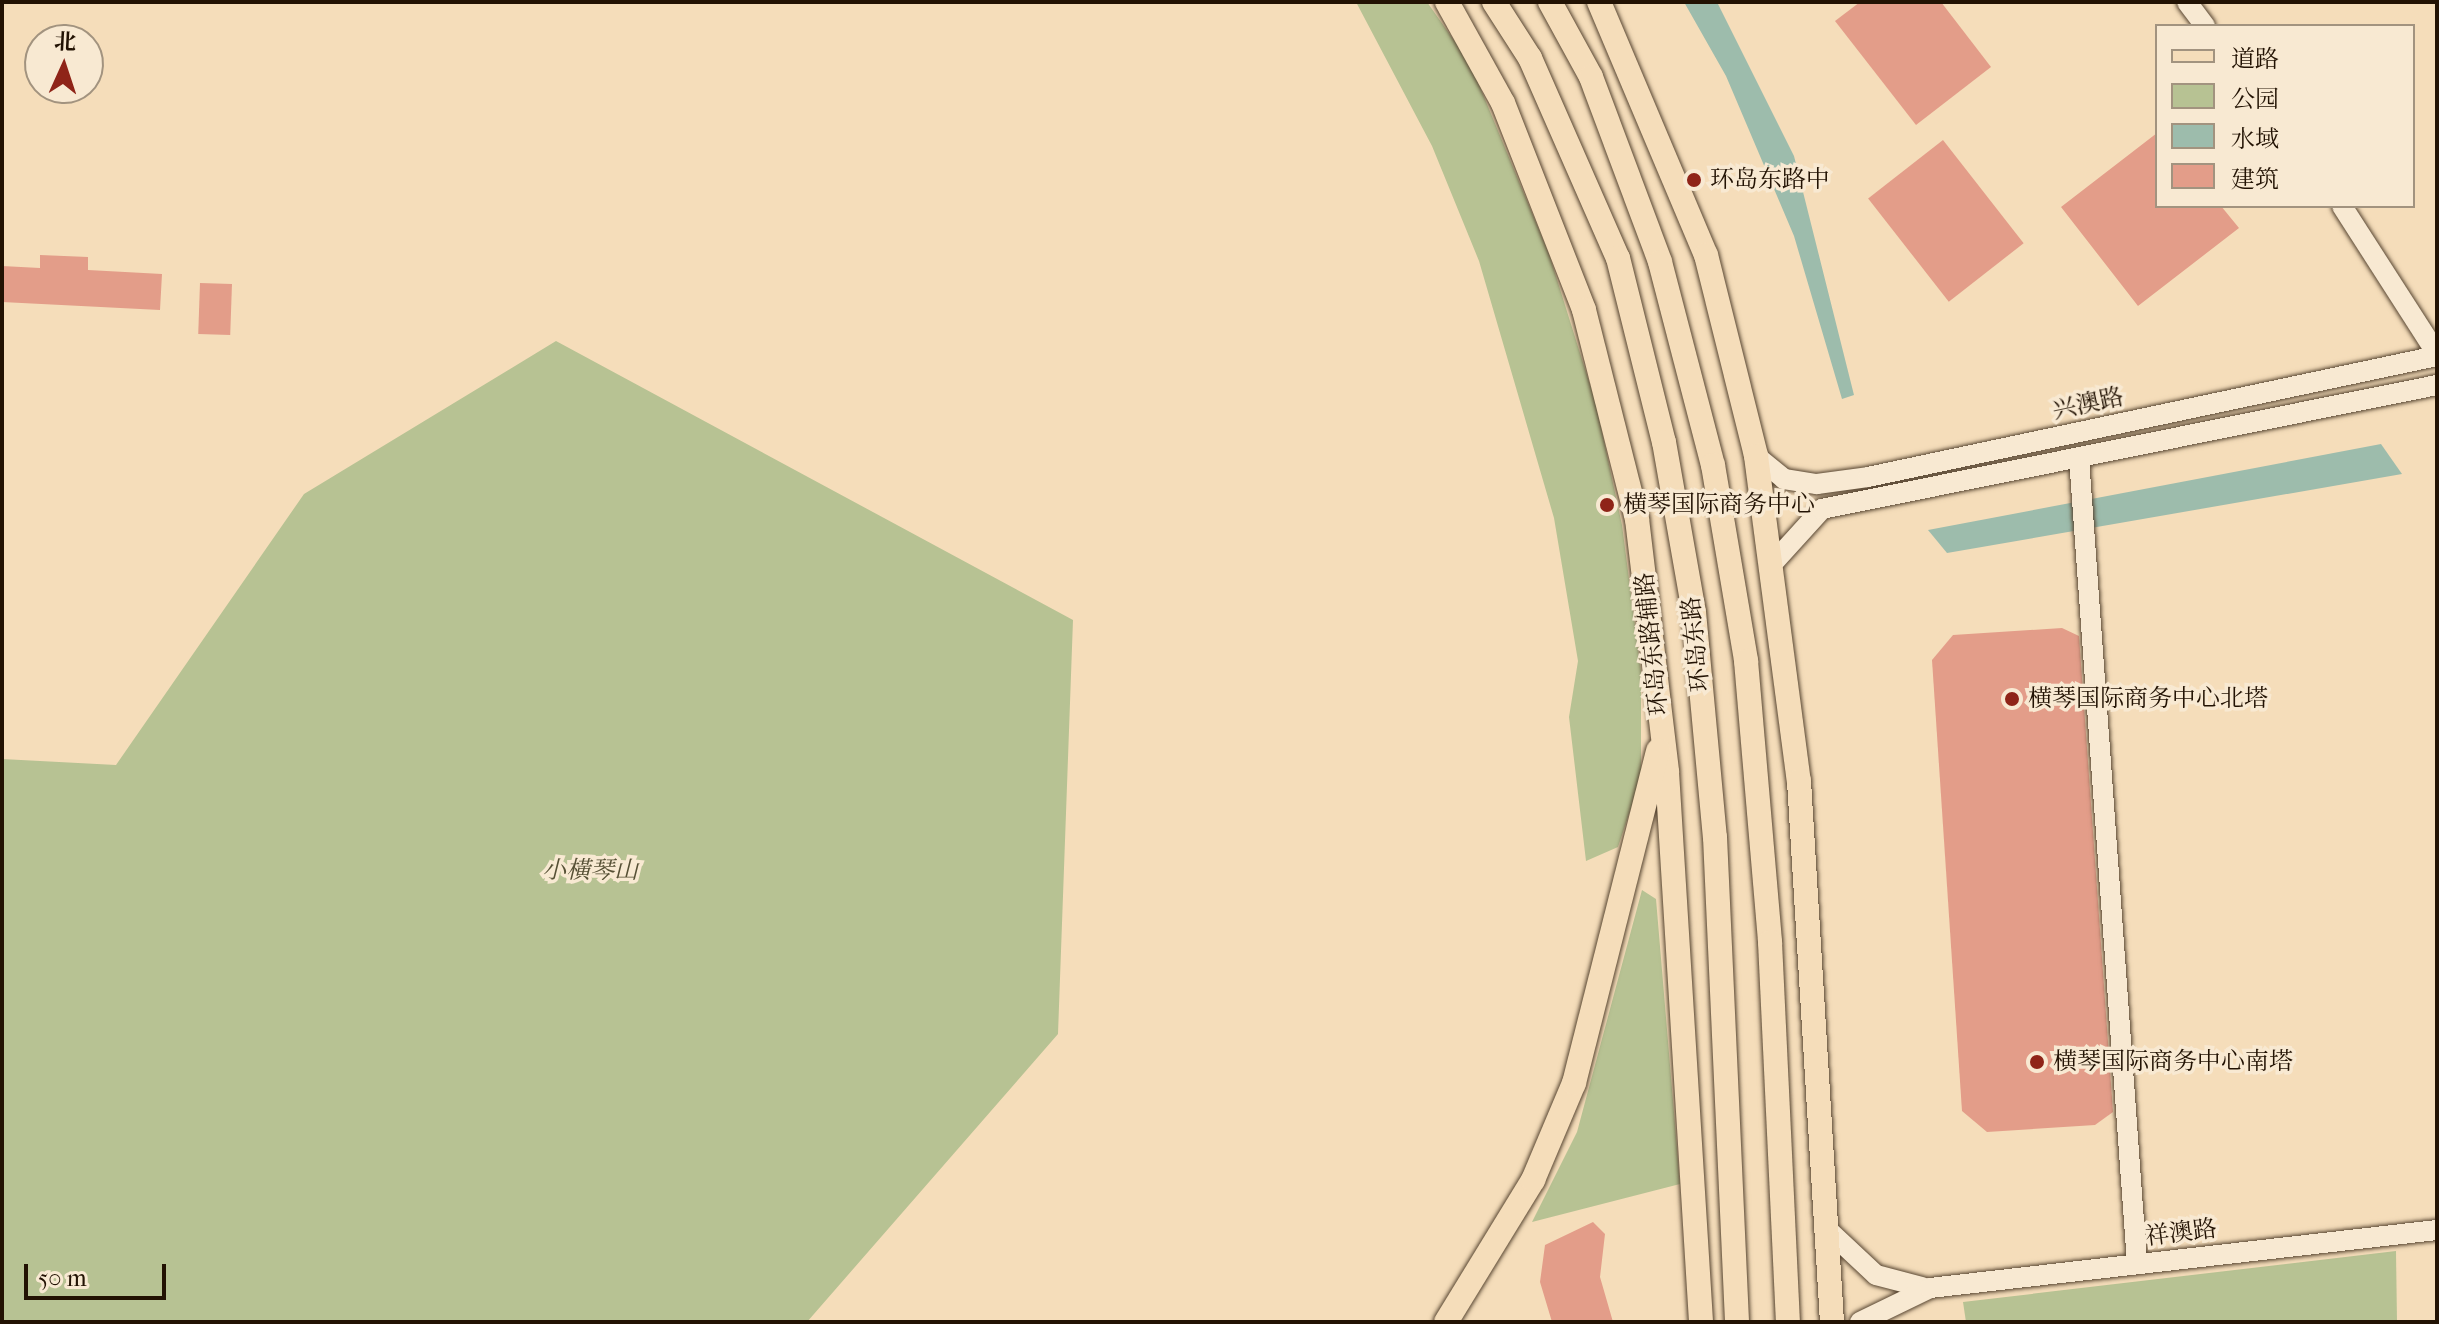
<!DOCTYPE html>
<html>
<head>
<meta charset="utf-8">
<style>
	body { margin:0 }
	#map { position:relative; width:2439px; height:1324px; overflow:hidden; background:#f5ddba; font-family:"IM FELL French Canon","Noto Serif SC",serif }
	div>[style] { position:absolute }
	.green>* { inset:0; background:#b7c293 }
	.water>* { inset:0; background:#9dbcac }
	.building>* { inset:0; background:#e39d89; transform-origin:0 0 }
	.roads { filter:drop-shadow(0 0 2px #574531) drop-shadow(0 0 2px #574531) }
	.minor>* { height:20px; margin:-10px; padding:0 10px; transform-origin:10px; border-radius:10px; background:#f8e9d2 }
	.major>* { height:24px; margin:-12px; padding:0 12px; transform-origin:12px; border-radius:12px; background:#f5ddba }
	.dots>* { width:22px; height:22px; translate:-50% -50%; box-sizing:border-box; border:4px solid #f8e9d2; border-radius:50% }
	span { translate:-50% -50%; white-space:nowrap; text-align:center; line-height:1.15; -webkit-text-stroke:7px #f8e9d2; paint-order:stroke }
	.poi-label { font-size:24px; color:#221203 }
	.left { translate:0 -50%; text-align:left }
	.street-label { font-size:24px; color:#221203 }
	.park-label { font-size:24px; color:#565035; font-style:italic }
	.frame { position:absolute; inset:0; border:4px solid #221203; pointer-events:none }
	.legend { position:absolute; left:2155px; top:24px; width:260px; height:184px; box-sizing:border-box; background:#f8e9d2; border:2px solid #a2937f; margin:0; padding:10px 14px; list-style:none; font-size:24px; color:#221203 }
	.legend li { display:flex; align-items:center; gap:16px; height:40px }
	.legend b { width:40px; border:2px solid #a2937f }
	.north { position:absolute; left:24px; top:24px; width:80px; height:80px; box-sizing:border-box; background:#f8e9d2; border:2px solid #a2937f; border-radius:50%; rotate:3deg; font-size:22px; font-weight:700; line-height:32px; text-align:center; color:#221203 }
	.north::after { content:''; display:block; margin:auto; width:28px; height:36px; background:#8f2418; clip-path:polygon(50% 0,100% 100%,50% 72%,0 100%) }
	.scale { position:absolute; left:24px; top:1264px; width:142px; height:36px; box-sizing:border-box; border:4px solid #221203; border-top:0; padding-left:10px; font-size:24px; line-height:28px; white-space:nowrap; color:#221203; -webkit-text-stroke:6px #f8e9d2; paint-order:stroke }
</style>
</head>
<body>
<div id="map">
	<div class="green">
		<i style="clip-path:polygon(1356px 2px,1427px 2px,1470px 63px,1549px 254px,1596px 404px,1622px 525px,1641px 671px,1641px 778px,1618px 847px,1586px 861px,1569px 717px,1578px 661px,1554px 518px,1479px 261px,1432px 146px)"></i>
		<i style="clip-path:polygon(556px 341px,1073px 620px,1058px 1034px,807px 1322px,2px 1322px,2px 759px,116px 765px,304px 494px)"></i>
		<i style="clip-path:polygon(1642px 890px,1656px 899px,1680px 1184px,1532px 1222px,1577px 1132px)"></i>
		<i style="clip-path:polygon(2396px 1251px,2397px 1322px,1966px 1322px,1963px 1302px)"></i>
	</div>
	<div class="water">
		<i style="clip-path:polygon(1684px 2px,1717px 2px,1794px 156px,1854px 395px,1842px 399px,1794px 236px,1726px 76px)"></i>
		<i style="clip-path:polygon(2381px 444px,2402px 474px,1947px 553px,1928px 530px)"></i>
	</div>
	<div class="building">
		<i style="clip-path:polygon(1860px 2px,1941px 2px,1991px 67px,1916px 125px,1835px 21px)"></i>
		<i style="clip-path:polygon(2157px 133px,2157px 206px,2221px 206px,2239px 228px,2138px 306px,2061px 207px)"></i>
		<i style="left:1943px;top:140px;width:131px;height:95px;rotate:52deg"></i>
		<i style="clip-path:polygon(40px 255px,88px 257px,88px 270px,162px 274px,160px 310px,2px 302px,2px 266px,40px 268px)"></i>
		<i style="left:200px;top:283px;width:32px;height:51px;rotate:2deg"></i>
		<i style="clip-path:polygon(2062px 628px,2079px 636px,2113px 1112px,2095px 1125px,1987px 1132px,1962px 1111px,1932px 660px,1953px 635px)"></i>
		<i style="clip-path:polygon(1593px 1222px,1605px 1234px,1600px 1277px,1613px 1322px,1552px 1322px,1540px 1282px,1545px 1245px)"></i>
	</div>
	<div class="roads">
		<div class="minor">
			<i style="left:2187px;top:2px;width:30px;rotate:53deg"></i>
			<i style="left:2342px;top:206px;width:176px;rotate:57.3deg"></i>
			<i style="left:1756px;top:456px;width:36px;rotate:39deg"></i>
			<i style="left:1784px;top:479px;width:33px;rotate:9deg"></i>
			<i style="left:1817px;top:484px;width:51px;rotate:-7.8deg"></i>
			<i style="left:1868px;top:477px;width:582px;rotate:-12.01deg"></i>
			<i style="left:2079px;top:458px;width:808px;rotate:85.88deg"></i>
			<i style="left:1773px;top:563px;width:73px;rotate:-47.8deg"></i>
			<i style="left:1822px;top:509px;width:627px;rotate:-11.4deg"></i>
			<i style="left:1829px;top:1231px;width:64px;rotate:43.1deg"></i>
			<i style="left:1876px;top:1275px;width:48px;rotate:14.6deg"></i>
			<i style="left:1860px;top:1322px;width:78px;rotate:-25.9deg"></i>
			<i style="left:1930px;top:1288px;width:510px;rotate:-6.53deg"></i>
		</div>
		<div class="major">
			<i style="left:1447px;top:2px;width:115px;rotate:61deg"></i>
			<i style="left:1503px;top:103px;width:222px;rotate:68.6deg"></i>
			<i style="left:1584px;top:310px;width:216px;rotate:75.8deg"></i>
			<i style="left:1637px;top:519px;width:255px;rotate:83.2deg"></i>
			<i style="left:1667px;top:772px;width:551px;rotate:86.46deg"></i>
			<i style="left:1494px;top:2px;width:67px;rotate:57.3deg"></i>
			<i style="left:1530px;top:58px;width:219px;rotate:66.3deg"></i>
			<i style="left:1618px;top:258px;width:190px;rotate:76deg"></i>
			<i style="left:1664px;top:442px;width:173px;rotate:80deg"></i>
			<i style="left:1694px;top:612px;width:226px;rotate:84.7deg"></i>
			<i style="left:1715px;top:837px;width:485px;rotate:87.4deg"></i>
			<i style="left:1550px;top:2px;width:85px;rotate:61.3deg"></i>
			<i style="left:1591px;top:77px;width:197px;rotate:69.5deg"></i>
			<i style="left:1660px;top:262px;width:210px;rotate:75.4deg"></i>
			<i style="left:1713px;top:465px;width:199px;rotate:80.4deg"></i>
			<i style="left:1746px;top:661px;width:282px;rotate:85.1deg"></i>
			<i style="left:1770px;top:942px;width:380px;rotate:87.3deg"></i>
			<i style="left:1599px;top:2px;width:275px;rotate:67.1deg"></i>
			<i style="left:1706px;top:255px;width:207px;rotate:76deg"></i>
			<i style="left:1756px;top:456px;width:328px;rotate:82.5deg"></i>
			<i style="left:1799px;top:781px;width:542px;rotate:86.51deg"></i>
			<i style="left:1446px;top:1322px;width:167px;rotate:-58.5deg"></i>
			<i style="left:1533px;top:1180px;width:105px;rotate:-67.1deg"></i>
			<i style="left:1574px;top:1083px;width:343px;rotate:-75.8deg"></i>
		</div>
	</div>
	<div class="dots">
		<i style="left:1694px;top:180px;background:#8f2418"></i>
		<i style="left:1607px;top:505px;background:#8f2418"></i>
		<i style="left:2012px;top:699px;background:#8f2418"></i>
		<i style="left:2037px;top:1062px;background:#8f2418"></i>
	</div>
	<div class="poi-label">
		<span class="left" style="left:1710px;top:180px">环岛东路中</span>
		<span class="left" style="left:1623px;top:505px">横琴国际商务中心</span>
		<span class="left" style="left:2028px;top:699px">横琴国际商务中心北塔</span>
		<span class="left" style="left:2053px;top:1062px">横琴国际商务中心南塔</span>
	</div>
	<div class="street-label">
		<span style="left:2088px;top:404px;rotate:-12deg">兴澳路</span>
		<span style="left:1652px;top:644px;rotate:-96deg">环岛东路辅路</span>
		<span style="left:1696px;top:644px;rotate:-96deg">环岛东路</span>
		<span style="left:2181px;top:1233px;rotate:-7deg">祥澳路</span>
	</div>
	<div class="park-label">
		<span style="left:590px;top:871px">小橫琴山</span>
	</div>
	<div class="frame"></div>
	<ul class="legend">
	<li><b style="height:10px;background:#f5ddba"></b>道路</li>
	<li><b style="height:22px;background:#b7c293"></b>公园</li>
	<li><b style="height:22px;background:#9dbcac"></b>水域</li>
	<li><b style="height:22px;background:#e39d89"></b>建筑</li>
	</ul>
	<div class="north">北</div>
	<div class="scale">50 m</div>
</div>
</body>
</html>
